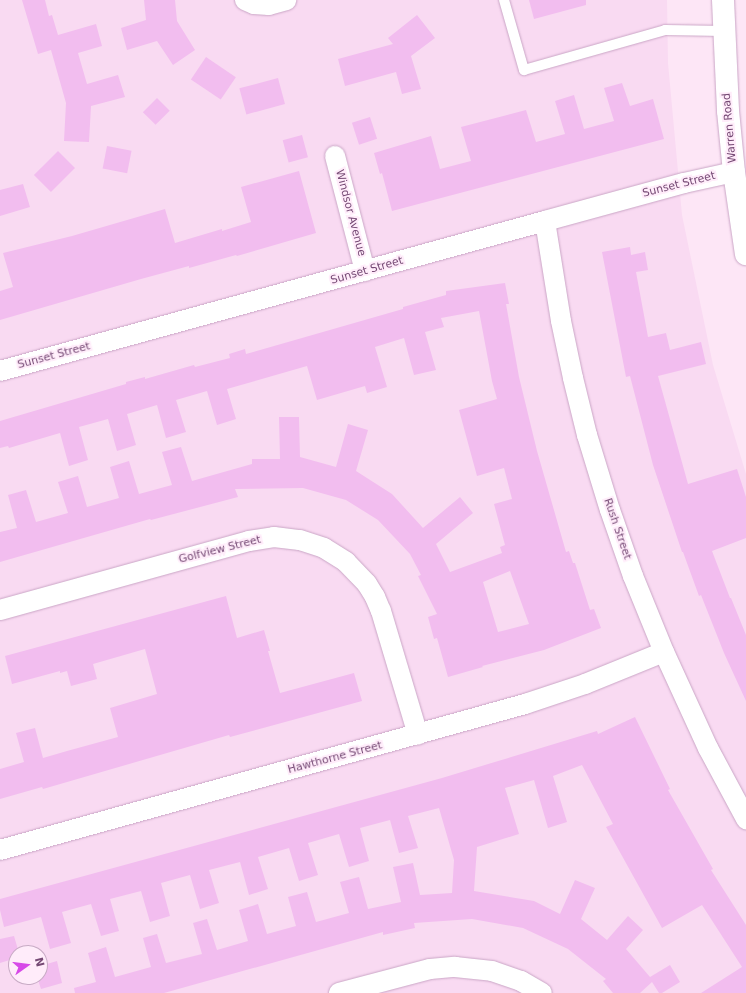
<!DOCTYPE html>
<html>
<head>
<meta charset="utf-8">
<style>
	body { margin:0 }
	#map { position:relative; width:746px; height:993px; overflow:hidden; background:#fde6f6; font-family:"DejaVu Sans",sans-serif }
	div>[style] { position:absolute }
	.residential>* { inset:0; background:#f9daf2 }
	.building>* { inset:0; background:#f2bdef; transform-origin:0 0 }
	.roads { filter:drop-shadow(0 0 1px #caa6c6) drop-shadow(0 0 1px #caa6c6) }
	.service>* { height:10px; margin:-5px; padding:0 5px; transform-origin:5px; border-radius:5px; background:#fff }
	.minor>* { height:20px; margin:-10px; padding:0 10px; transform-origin:10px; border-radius:10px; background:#fff }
	.secondary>* { height:22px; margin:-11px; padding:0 11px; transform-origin:11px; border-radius:11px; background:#fff }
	span { translate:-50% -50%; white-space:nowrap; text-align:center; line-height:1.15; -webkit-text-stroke:4px #ffecfa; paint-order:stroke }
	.street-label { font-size:11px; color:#764a75 }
	.north { position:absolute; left:8px; top:945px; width:40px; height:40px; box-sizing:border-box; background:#ffecfa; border:1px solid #c8abc5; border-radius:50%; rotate:76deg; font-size:11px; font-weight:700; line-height:16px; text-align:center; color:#764a75 }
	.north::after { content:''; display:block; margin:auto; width:14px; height:18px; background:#d749e8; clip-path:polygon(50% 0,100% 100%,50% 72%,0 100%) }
</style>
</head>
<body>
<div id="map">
	<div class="residential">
		<i style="clip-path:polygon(evenodd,0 0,667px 0,668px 63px,682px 215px,713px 365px,746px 474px,746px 993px,0 993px,0 0,16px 953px,40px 953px,40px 977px,16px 977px,16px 953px)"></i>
	</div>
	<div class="building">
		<i style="clip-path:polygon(22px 0,45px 0,49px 16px,52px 15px,58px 35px,96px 24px,102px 46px,78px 53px,87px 84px,118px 75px,125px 97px,91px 106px,89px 142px,64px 141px,66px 103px,51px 50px,38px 54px)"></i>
		<i style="clip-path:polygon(144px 0,175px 0,177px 21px,195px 50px,173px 65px,157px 41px,127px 50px,121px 28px,146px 20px)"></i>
		<i style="clip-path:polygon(529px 0,586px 0,586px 5px,534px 19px)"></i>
		<i style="clip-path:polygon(417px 15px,435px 38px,411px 56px,421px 89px,402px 94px,396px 72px,345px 86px,338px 59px,393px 44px,388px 38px)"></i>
		<i style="left:206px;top:57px;width:36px;height:27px;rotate:34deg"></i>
		<i style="left:278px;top:78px;width:27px;height:40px;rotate:75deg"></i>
		<i style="clip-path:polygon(622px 83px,630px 106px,653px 99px,664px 139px,392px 211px,382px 173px,380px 174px,374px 153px,431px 136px,440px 169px,471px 161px,461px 127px,526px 110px,536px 142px,565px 134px,555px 101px,574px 95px,584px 129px,614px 121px,604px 88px)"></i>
		<i style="left:157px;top:98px;width:18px;height:20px;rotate:45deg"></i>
		<i style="left:370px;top:117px;width:23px;height:19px;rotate:72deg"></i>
		<i style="left:302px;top:135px;width:23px;height:20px;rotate:75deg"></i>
		<i style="left:107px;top:146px;width:25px;height:23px;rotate:11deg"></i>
		<i style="left:58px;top:151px;width:24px;height:34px;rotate:45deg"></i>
		<i style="clip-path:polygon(299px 171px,316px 233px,237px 256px,236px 255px,189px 268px,189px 266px,141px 279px,0 320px,0 291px,13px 287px,3px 253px,72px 236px,165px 209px,175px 243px,222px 229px,222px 231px,251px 222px,241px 187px)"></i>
		<i style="clip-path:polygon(23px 184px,30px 207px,0 216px,0 190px)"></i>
		<i style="clip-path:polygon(630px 247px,631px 255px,645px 252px,648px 270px,636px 272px,648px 337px,666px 333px,670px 350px,701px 342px,706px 364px,658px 376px,688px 484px,737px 469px,746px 497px,746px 538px,712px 551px,730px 598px,731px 598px,746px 635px,746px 701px,724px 653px,701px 595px,699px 596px,683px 552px,682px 552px,653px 465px,630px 376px,626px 377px,602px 252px)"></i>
		<i style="clip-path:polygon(evenodd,505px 283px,509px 304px,506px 304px,519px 377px,537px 451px,566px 552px,569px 551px,573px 563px,575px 563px,590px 610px,594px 609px,601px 628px,544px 650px,482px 666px,483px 667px,448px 677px,437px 638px,434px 639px,428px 617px,437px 614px,418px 576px,421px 575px,410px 554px,378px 520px,346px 500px,303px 488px,235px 489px,238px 497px,151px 520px,150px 519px,0 562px,0 532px,17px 528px,8px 495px,26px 490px,36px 522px,68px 513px,58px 482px,78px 476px,87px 507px,119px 498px,110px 467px,129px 461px,139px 494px,172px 485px,162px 452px,181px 447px,192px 481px,252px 464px,252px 459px,280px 459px,279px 417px,299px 417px,300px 457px,336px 467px,348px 424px,368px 430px,356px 471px,392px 494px,423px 528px,460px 497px,473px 513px,436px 544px,450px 572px,502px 553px,500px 547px,505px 545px,494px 504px,512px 499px,504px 468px,477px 476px,459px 410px,497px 399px,492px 381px,479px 311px,441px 318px,444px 327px,425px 332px,436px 370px,414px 375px,404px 338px,375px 347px,387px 387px,367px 393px,365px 386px,317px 400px,307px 366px,227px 389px,236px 419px,217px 425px,207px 391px,176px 400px,186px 432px,166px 438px,157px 405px,127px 414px,136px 445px,117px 451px,108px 419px,79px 427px,88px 460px,69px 466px,60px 433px,9px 448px,8px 446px,0 448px,0 421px,126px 384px,126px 382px,145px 377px,145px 379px,194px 365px,195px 367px,230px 358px,229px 354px,245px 349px,246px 354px,403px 309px,403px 307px,446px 295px,446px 291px,505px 283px,510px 571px,529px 624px,498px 632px,483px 582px,510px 571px)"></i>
		<i style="clip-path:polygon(226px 596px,237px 638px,264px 630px,270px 651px,268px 651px,280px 693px,354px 673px,362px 701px,230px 737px,229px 735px,43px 789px,42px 787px,0 799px,0 769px,24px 762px,16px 733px,35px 728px,43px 758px,67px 751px,118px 737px,110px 708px,157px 694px,145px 649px,93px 664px,97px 679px,71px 686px,67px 671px,60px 673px,60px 671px,12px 684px,5px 656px)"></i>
		<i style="clip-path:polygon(635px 717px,670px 789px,668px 790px,713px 869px,711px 870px,746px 925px,746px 993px,701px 993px,742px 967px,702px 905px,662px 928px,606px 827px,613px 824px,582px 765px,553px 776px,567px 822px,548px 828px,534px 780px,505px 788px,519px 834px,477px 847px,474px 891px,534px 901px,560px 914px,575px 880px,595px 888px,581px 919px,607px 940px,628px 916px,643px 930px,626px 949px,650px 977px,670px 965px,680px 982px,662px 993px,659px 993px,652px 982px,640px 993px,613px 993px,603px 981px,606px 979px,568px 949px,523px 928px,472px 919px,414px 923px,415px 928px,383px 935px,383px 932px,164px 993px,75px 993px,74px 988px,96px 982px,88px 953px,106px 947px,115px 977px,151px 967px,143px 938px,157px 934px,166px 963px,202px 954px,193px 923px,207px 919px,217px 950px,248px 941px,239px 910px,258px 904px,267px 934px,296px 926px,288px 897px,307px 892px,316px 922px,349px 913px,340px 882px,359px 877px,368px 909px,401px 902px,393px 867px,413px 863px,420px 895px,452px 893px,454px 860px,439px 808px,408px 816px,418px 848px,399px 853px,390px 820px,360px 828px,369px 861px,349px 867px,339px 834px,308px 843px,318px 875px,299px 881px,289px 848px,258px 857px,268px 889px,249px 895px,240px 862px,209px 870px,219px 903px,200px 909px,190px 875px,161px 883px,170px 916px,150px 922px,141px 891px,110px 899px,119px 931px,101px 936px,91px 904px,62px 912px,71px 943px,50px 949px,41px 917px,4px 927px,0 910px,0 899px,442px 778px,597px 731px,598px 734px)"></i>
		<i style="clip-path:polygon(14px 936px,19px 953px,16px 953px,16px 958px,0 963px,0 939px)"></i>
		<i style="clip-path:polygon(57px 961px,62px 983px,41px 989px,37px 977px,40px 977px,40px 966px)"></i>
	</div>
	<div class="roads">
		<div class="service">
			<i style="left:504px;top:0;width:73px;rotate:74.1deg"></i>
			<i style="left:524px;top:70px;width:147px;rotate:-15.8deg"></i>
			<i style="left:665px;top:30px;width:59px;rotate:1deg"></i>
		</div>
		<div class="minor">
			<i style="left:245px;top:0;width:10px;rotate:24deg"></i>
			<i style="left:254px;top:4px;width:15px;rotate:4deg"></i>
			<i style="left:269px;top:5px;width:18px;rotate:-16deg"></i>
			<i style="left:335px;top:156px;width:119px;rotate:75.4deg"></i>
			<i style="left:545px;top:221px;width:101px;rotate:80.9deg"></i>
			<i style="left:561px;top:321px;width:58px;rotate:78.1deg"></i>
			<i style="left:573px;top:378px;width:59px;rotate:76.2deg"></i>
			<i style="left:587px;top:435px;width:78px;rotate:73deg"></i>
			<i style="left:610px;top:510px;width:70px;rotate:70.8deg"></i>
			<i style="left:633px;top:576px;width:82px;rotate:67.8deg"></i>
			<i style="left:664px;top:652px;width:106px;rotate:65.4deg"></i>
			<i style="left:708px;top:748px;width:81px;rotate:61.8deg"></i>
			<i style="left:0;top:371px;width:565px;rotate:-15.39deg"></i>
			<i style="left:545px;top:221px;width:144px;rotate:-15.3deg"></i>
			<i style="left:684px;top:183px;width:51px;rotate:-12.4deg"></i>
			<i style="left:0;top:610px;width:258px;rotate:-15.5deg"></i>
			<i style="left:249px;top:541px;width:25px;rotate:-9deg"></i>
			<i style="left:274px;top:537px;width:26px;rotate:7deg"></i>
			<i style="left:300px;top:540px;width:25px;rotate:18deg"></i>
			<i style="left:324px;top:548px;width:26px;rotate:32deg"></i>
			<i style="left:346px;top:562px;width:30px;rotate:46deg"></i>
			<i style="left:367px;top:584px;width:15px;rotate:58deg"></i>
			<i style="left:375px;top:597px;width:15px;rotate:67deg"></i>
			<i style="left:381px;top:611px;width:129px;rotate:73.4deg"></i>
			<i style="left:0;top:850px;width:545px;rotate:-15.54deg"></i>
			<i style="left:525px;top:704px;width:63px;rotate:-18.4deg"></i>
			<i style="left:585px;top:684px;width:85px;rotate:-22.1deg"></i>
			<i style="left:339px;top:993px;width:94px;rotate:-14.8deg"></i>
			<i style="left:430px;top:969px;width:25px;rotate:-5deg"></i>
			<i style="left:455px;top:967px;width:37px;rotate:6deg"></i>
			<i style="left:492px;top:971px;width:31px;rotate:19deg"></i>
			<i style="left:521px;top:981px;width:24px;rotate:30deg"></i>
		</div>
		<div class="secondary">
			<i style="left:723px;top:0;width:111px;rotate:87.4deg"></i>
			<i style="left:728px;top:111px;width:61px;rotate:84.4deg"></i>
			<i style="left:734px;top:172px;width:83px;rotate:81.7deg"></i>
		</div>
	</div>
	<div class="street-label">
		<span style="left:730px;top:128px;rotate:-95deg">Warren Road</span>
		<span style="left:679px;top:185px;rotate:-14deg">Sunset Street</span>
		<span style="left:350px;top:213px;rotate:75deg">Windsor Avenue</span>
		<span style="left:367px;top:271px;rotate:-16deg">Sunset Street</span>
		<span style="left:54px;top:356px;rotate:-15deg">Sunset Street</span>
		<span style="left:617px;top:529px;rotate:71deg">Rush Street</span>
		<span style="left:220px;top:550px;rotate:-14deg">Golfview Street</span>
		<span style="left:335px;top:758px;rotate:-15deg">Hawthorne Street</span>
	</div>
	<div class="north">N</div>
</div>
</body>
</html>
